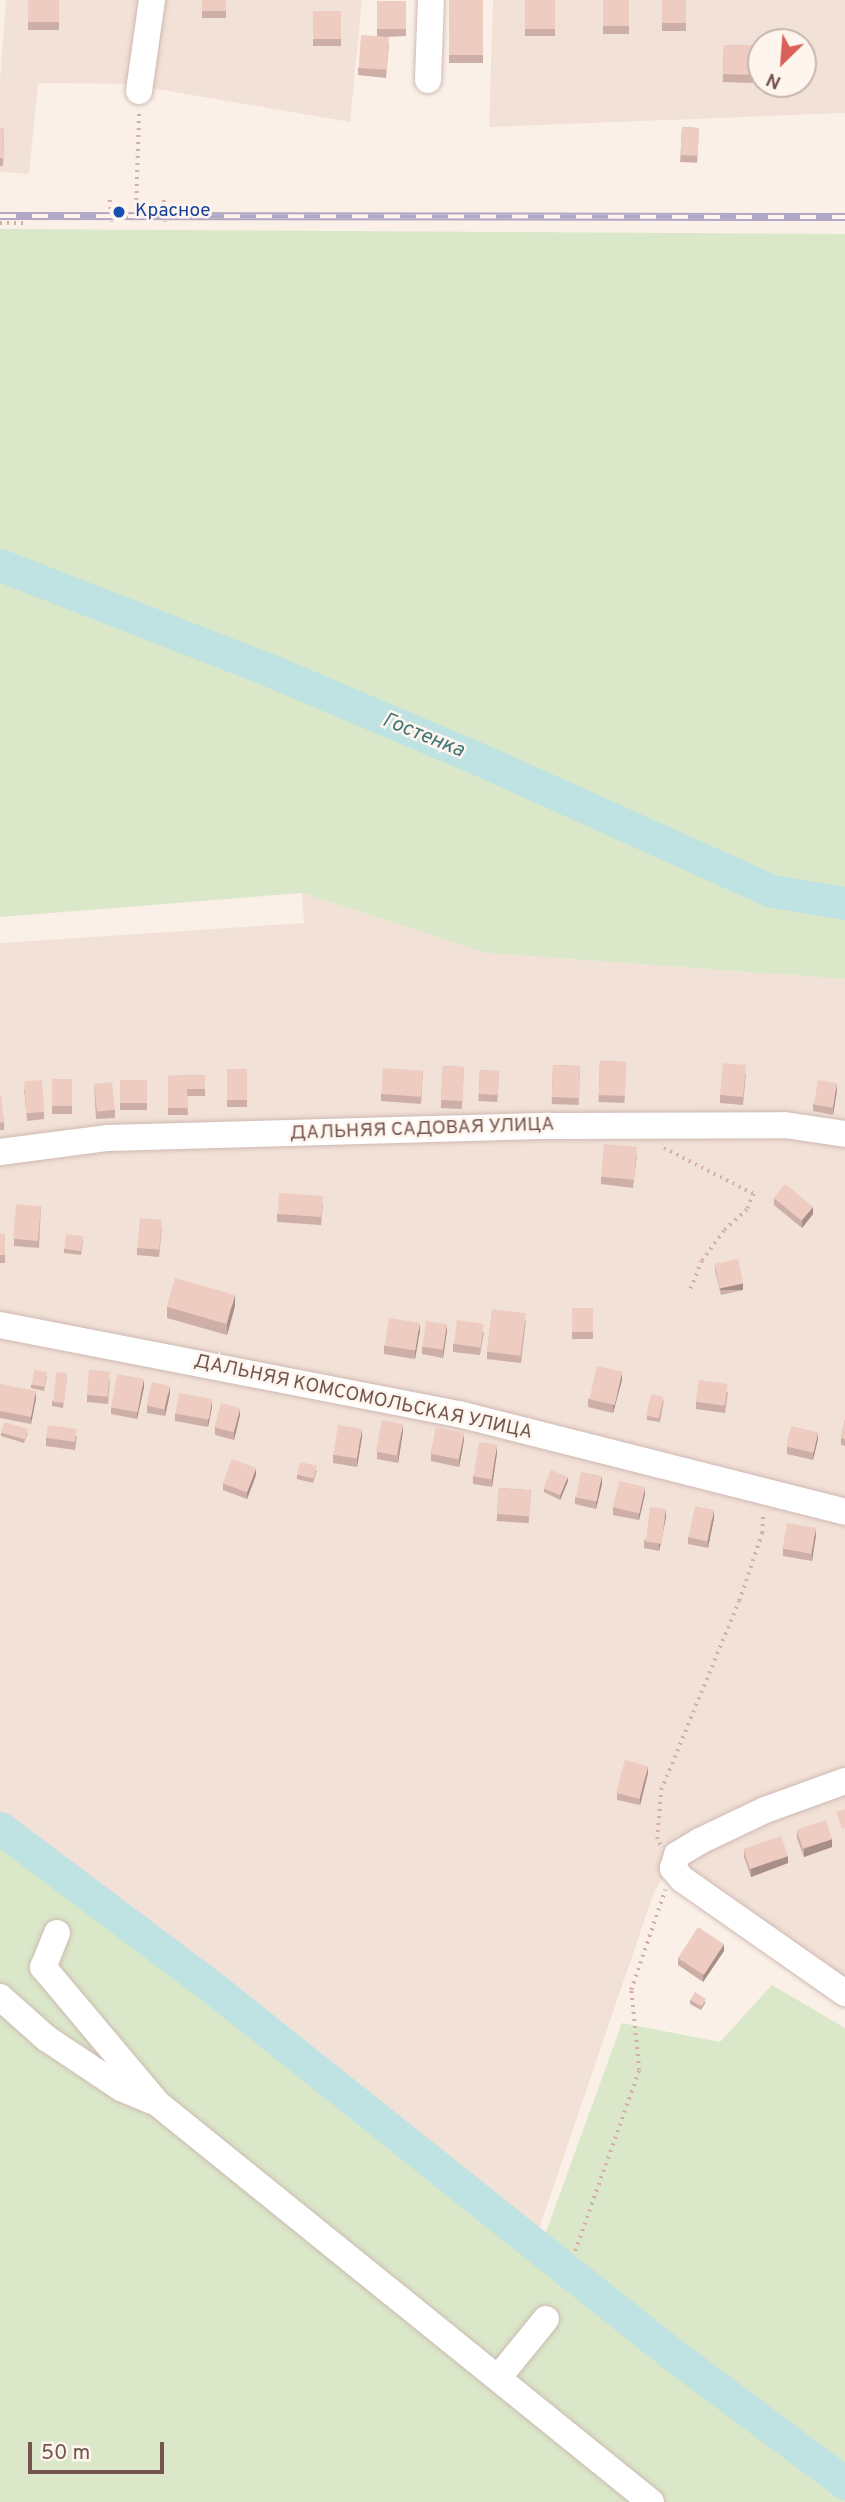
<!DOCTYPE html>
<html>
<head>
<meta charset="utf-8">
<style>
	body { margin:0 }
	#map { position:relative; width:845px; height:2502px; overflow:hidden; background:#fbf0e8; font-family:Overpass,sans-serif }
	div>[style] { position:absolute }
	.residential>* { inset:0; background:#f2e1d7 }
	.green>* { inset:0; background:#dae7c8 }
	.river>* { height:33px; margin:-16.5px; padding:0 16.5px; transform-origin:16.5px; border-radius:16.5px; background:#bee3e2 }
	.path>* { height:3.5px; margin-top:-1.75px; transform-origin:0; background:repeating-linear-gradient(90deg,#d3afa5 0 2px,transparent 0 7px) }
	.roads { filter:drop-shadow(0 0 2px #ceb9b2) drop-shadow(0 0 2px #ceb9b2) }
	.minor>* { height:26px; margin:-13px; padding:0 13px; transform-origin:13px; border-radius:13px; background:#fff }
	.rail>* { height:8px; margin-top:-4px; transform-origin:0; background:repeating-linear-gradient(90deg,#fef5ee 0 16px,#b2a7c4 0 32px); box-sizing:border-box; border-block:2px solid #b2a7c4 }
	.wall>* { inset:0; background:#cdafa7; transform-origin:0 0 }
	.shaded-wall>* { inset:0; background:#a78f88; transform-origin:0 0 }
	.building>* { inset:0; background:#eeccc2; transform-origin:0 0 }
	.dots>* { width:19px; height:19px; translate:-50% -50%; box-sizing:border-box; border:4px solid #fef5ee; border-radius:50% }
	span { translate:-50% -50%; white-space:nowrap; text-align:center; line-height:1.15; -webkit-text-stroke:5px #fef5ee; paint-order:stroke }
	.transit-label { font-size:19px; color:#164399 }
	.left { translate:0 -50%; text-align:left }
	.street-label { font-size:19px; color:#73554e }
	.water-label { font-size:21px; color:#437676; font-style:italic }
	.north { position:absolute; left:747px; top:28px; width:70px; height:70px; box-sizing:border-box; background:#fef5ee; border:2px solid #c6b5ae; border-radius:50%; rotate:205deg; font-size:19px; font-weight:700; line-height:28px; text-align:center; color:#73554e }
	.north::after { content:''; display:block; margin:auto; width:24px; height:32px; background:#da5f58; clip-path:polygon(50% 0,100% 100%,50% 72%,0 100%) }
	.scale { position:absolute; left:28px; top:2442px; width:136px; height:32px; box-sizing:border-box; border:4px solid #73554e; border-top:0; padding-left:9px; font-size:21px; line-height:24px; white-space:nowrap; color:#73554e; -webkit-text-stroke:5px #fef5ee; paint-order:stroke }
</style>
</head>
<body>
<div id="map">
	<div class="residential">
		<i style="clip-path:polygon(6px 0,362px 0,350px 122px,128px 84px,38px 83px,29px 174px,0 172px,0 80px)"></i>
		<i style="clip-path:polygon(evenodd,493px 0,845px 0,845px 113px,489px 127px,493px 0,761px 42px,803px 42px,803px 84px,761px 84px,761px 42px)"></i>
		<i style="clip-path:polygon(302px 893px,486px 953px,845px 979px,845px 1993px,675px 1858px,654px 1892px,539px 2229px,0 1826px,0 943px,304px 923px)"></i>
	</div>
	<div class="green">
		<i style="clip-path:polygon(0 229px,845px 234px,845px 979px,486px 953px,302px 893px,0 917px)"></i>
		<i style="clip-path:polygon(0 1836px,543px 2240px,622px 2023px,720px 2042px,772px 1985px,845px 2028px,845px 2502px,0 2502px)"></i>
	</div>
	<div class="river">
		<i style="left:0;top:565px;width:294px;rotate:21.3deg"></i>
		<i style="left:274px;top:672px;width:223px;rotate:23deg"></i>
		<i style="left:479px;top:759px;width:321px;rotate:24.3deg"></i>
		<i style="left:772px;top:891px;width:74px;rotate:9.3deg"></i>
		<i style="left:0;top:1828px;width:271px;rotate:36.9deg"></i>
		<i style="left:217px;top:1991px;width:582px;rotate:38.58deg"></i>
		<i style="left:672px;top:2354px;width:216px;rotate:36.7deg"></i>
	</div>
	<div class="path">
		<i style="left:110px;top:200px;width:22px;rotate:85deg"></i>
		<i style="left:136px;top:200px;width:89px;rotate:-88.1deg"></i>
		<i style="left:164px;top:200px;width:22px;rotate:87deg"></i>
		<i style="left:0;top:223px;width:26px"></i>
		<i style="left:664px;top:1148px;width:101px;rotate:27.1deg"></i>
		<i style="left:754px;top:1194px;width:17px;rotate:114deg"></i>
		<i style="left:747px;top:1210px;width:31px;rotate:138deg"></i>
		<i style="left:724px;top:1231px;width:37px;rotate:126deg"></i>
		<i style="left:702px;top:1261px;width:35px;rotate:112deg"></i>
		<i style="left:660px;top:1845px;width:7px;rotate:-117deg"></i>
		<i style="left:657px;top:1839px;width:49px;rotate:-85.3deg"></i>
		<i style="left:661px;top:1790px;width:204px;rotate:-67.6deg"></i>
		<i style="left:739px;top:1601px;width:72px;rotate:-71.3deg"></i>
		<i style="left:762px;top:1533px;width:20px;rotate:-87deg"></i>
		<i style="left:575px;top:2251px;width:192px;rotate:-70.5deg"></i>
		<i style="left:639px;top:2070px;width:80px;rotate:-95.7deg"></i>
		<i style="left:631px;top:1990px;width:106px;rotate:-71.2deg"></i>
	</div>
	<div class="roads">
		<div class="minor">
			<i style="left:428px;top:80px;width:80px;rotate:-87.9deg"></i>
			<i style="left:139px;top:91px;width:92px;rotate:-81.9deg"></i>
			<i style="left:0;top:1152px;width:109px;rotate:-7.4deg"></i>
			<i style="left:108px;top:1138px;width:441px;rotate:-1.6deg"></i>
			<i style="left:549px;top:1126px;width:236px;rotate:-0.2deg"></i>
			<i style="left:785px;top:1125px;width:61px;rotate:8.5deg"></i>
			<i style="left:0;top:1325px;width:468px;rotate:11deg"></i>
			<i style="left:459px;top:1414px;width:398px;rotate:14.2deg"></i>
			<i style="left:845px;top:1781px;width:85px;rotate:160.1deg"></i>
			<i style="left:765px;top:1810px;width:72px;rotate:154.5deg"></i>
			<i style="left:700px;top:1841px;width:27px;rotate:149deg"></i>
			<i style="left:677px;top:1855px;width:14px;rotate:107deg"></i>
			<i style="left:673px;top:1868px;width:14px;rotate:51deg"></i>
			<i style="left:682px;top:1879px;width:199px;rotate:35deg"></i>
			<i style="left:57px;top:1933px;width:37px;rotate:112deg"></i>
			<i style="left:43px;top:1967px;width:177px;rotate:50deg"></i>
			<i style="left:157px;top:2103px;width:635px;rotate:38.93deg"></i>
			<i style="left:0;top:1997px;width:62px;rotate:41.7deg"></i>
			<i style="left:46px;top:2038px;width:90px;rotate:33.7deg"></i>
			<i style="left:121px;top:2088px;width:33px;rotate:23deg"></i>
			<i style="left:498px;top:2378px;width:76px;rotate:-50.9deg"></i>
		</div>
	</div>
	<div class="rail">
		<i style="left:0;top:216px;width:845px;rotate:0.07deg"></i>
	</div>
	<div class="wall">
		<i style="left:28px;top:0;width:31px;height:30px"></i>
		<i style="left:202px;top:0;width:24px;height:18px"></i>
		<i style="left:449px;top:0;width:34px;height:63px"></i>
		<i style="left:525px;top:0;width:30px;height:36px"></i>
		<i style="left:603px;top:0;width:26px;height:34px"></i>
		<i style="left:662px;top:0;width:24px;height:31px"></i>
		<i style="clip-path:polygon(406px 1px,406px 36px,385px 37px,389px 44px,386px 78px,358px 75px,358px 68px,377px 36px,377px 2px)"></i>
		<i style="left:313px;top:11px;width:28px;height:35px"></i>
		<i style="left:724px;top:45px;width:30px;height:37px;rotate:2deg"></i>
		<i style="left:682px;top:127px;width:17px;height:35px;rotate:3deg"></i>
		<i style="clip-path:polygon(0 128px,4px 128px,3px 166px,0 166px)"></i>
		<i style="left:600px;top:1061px;width:26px;height:41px;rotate:2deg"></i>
		<i style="left:553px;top:1065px;width:27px;height:39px;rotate:2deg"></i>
		<i style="left:443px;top:1066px;width:21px;height:42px;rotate:3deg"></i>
		<i style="left:227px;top:1069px;width:20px;height:38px"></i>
		<i style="left:480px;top:1070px;width:19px;height:31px;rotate:3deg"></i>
		<i style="clip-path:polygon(423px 1071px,421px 1104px,381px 1101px,381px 1094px)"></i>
		<i style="clip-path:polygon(746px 1073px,743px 1105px,720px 1103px,720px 1095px)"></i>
		<i style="clip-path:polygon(205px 1075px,205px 1096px,187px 1096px,188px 1115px,168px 1115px,168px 1076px)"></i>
		<i style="left:72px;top:1079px;width:35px;height:20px;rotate:90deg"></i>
		<i style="left:120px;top:1080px;width:27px;height:30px"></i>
		<i style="clip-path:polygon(94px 1084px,115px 1110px,115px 1118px,96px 1119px)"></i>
		<i style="clip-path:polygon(24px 1089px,44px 1112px,44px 1119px,27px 1121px)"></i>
		<i style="clip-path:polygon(837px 1090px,833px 1115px,813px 1111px,813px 1104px)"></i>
		<i style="clip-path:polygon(0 1096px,4px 1122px,4px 1130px,0 1130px)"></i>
		<i style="clip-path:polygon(637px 1155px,633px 1188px,601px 1184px,601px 1177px)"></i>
		<i style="clip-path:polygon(774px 1198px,813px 1214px,802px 1228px,774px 1205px)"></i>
		<i style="clip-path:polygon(323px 1204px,321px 1225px,277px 1222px,277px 1214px)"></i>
		<i style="clip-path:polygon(41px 1206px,39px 1248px,14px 1246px,14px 1239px)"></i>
		<i style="clip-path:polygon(162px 1227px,159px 1257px,137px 1255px,137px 1248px)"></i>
		<i style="left:0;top:1234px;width:5px;height:29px"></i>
		<i style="clip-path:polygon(83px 1240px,81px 1255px,64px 1253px,64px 1249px)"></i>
		<i style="clip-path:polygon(715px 1264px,743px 1290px,721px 1295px,715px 1271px)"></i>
		<i style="clip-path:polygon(235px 1306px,227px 1335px,167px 1318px,167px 1307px)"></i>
		<i style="left:572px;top:1308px;width:21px;height:31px"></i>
		<i style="clip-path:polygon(526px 1320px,521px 1363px,487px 1359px,487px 1352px)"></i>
		<i style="clip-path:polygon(420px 1330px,415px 1359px,384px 1354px,384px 1346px)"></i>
		<i style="clip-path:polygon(447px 1331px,443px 1358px,422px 1354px,422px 1347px)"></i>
		<i style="clip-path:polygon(484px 1332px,480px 1355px,453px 1352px,453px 1344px)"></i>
		<i style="clip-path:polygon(47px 1376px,44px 1391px,31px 1388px,31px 1385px)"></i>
		<i style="clip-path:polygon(67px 1377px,63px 1408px,52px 1406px,52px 1402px)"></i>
		<i style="clip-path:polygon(110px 1380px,108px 1404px,87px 1402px,87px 1395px)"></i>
		<i style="clip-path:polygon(622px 1380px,613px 1413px,588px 1407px,588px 1399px)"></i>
		<i style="clip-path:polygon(0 1384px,36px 1398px,31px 1424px,0 1418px)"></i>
		<i style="clip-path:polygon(144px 1387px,137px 1419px,111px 1414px,111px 1407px)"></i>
		<i style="clip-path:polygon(728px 1392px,725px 1413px,696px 1409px,696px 1402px)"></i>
		<i style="clip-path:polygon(170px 1393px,165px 1416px,147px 1413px,147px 1405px)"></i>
		<i style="clip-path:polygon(664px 1400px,660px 1422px,647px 1420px,647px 1416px)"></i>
		<i style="clip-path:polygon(212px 1407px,208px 1427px,175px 1421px,175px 1414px)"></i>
		<i style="clip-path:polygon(240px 1415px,234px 1440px,215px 1435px,215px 1427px)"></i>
		<i style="clip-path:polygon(845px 1419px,845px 1446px,841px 1445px,841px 1438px)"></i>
		<i style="clip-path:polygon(403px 1431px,398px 1463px,377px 1459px,377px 1452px)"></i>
		<i style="clip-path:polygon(1px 1433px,28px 1433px,24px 1443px,1px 1436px)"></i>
		<i style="clip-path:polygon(77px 1436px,75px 1450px,46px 1446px,46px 1438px)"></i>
		<i style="clip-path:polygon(362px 1437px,357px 1467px,333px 1463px,333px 1455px)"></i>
		<i style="clip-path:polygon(818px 1439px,813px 1460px,787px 1454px,787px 1447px)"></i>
		<i style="clip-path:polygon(464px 1440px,459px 1467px,431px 1461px,431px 1454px)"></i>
		<i style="clip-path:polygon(497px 1453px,492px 1487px,473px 1484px,473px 1476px)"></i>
		<i style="clip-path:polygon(317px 1470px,313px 1483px,297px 1479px,297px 1475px)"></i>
		<i style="clip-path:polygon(256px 1475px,247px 1499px,223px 1490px,223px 1483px)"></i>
		<i style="clip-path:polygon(568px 1481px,560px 1500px,544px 1492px,544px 1489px)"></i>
		<i style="clip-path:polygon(602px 1484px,596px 1509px,575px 1504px,575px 1497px)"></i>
		<i style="left:499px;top:1488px;width:32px;height:33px;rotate:4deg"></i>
		<i style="clip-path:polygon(645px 1494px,639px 1520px,613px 1515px,613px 1507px)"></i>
		<i style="clip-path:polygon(666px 1517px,659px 1551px,644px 1548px,644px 1541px)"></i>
		<i style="clip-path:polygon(714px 1518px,708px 1548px,688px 1544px,688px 1537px)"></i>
		<i style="clip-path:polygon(816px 1535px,812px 1561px,783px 1556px,783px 1549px)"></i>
		<i style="clip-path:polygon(648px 1773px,640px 1805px,617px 1800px,617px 1793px)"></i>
		<i style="clip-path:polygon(797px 1830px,832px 1847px,804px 1857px,797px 1838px)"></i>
		<i style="clip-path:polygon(744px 1850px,788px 1863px,751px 1877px,744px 1857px)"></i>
		<i style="clip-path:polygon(724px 1951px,703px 1982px,678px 1965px,678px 1958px)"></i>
		<i style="clip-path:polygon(690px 2000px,706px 2002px,701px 2010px,690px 2004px)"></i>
	</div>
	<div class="shaded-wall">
		<i style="clip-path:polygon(837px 1083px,837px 1090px,833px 1115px,833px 1108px)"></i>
		<i style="clip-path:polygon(813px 1207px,813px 1214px,802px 1228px,802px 1220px)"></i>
		<i style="left:743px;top:1283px;width:7px;height:23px;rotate:90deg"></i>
		<i style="clip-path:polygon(235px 1295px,235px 1306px,227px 1335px,227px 1324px)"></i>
		<i style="clip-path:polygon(420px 1323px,420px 1330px,415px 1359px,415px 1351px)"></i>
		<i style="clip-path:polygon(447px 1324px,447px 1331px,443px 1358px,443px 1350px)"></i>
		<i style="clip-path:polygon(622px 1372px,622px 1380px,613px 1413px,613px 1406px)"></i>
		<i style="clip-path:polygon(144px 1379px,144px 1387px,137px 1419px,137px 1412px)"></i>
		<i style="clip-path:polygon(170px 1386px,170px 1393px,165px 1416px,165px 1409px)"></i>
		<i style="clip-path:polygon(36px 1391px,36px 1398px,31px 1424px,31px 1417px)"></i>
		<i style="clip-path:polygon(212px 1399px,212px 1407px,208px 1427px,208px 1420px)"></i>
		<i style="clip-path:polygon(240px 1408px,240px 1415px,234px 1440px,234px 1432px)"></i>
		<i style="clip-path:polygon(403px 1424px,403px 1431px,398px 1463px,398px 1456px)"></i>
		<i style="clip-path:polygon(362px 1429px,362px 1437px,357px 1467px,357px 1459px)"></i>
		<i style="clip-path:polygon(818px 1432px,818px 1439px,813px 1460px,813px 1453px)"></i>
		<i style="clip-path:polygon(464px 1433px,464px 1440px,459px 1467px,459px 1459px)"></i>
		<i style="clip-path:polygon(497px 1445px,497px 1453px,492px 1487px,492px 1480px)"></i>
		<i style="clip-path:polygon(256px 1468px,256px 1475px,247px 1499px,247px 1492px)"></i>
		<i style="clip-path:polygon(602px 1476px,602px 1484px,596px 1509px,596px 1501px)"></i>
		<i style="clip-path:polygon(568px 1477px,568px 1481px,560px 1500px,560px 1496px)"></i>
		<i style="clip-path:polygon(645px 1487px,645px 1494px,639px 1520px,639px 1513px)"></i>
		<i style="clip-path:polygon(666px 1509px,666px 1517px,659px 1551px,659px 1544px)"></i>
		<i style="clip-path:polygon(714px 1510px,714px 1518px,708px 1548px,708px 1541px)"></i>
		<i style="clip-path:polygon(816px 1528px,816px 1535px,812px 1561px,812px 1554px)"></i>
		<i style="clip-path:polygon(648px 1766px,648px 1773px,640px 1805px,640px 1798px)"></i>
		<i style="clip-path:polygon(832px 1839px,832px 1847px,804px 1857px,804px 1849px)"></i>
		<i style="clip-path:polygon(788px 1856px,788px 1863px,751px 1877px,751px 1869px)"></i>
		<i style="clip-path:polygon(724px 1944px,724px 1951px,703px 1982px,703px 1975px)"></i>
	</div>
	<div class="building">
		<i style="left:28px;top:0;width:31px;height:22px"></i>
		<i style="left:202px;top:0;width:24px;height:11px"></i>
		<i style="left:449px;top:0;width:34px;height:55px"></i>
		<i style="left:525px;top:0;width:30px;height:29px"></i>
		<i style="left:603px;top:0;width:26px;height:26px"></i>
		<i style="left:662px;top:0;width:24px;height:23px"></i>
		<i style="left:406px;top:1px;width:28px;height:29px;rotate:90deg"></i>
		<i style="left:313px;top:11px;width:28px;height:28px"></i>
		<i style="left:361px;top:35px;width:28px;height:33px;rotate:4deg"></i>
		<i style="left:724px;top:45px;width:30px;height:29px;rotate:2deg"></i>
		<i style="left:682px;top:127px;width:17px;height:28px;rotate:3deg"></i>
		<i style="clip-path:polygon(0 128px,4px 128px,3px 158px,0 158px)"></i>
		<i style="left:600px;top:1061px;width:26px;height:34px;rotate:2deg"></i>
		<i style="left:723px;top:1063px;width:23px;height:32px;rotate:5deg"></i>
		<i style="left:553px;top:1065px;width:27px;height:32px;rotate:2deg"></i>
		<i style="left:443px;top:1066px;width:21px;height:34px;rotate:3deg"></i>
		<i style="left:383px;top:1068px;width:40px;height:26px;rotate:4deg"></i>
		<i style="left:227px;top:1069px;width:20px;height:31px"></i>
		<i style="left:480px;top:1070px;width:19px;height:24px;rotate:3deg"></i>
		<i style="clip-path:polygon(205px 1075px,205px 1089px,187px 1089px,188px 1108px,168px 1108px,168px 1076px)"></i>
		<i style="left:72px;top:1079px;width:27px;height:20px;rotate:90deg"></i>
		<i style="left:42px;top:1080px;width:32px;height:18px;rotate:86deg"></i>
		<i style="left:120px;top:1080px;width:27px;height:23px"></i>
		<i style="left:818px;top:1080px;width:19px;height:25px;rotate:9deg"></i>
		<i style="left:112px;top:1082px;width:28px;height:18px;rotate:84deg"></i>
		<i style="clip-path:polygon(0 1096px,1px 1096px,4px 1122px,0 1123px)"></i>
		<i style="left:604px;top:1144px;width:33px;height:33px;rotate:5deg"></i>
		<i style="left:785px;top:1184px;width:36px;height:18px;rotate:39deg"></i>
		<i style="left:279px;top:1193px;width:44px;height:21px;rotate:4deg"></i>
		<i style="left:16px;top:1204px;width:25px;height:35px;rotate:5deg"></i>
		<i style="left:140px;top:1218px;width:22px;height:30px;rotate:5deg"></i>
		<i style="left:0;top:1234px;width:5px;height:21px"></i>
		<i style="left:66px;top:1234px;width:17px;height:15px;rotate:7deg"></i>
		<i style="left:738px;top:1259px;width:25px;height:24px;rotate:78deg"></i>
		<i style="left:175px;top:1278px;width:62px;height:30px;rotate:16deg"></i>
		<i style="left:572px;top:1308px;width:21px;height:24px"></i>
		<i style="left:492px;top:1309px;width:34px;height:43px;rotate:7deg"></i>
		<i style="left:389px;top:1318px;width:31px;height:28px;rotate:9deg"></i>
		<i style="left:457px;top:1320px;width:27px;height:24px;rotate:8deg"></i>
		<i style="left:426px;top:1321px;width:21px;height:26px;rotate:8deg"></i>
		<i style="left:597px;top:1366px;width:26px;height:34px;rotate:13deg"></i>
		<i style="left:34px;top:1370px;width:13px;height:15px;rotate:9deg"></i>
		<i style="left:89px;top:1370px;width:21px;height:25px;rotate:5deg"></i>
		<i style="left:56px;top:1372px;width:11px;height:30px;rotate:5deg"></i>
		<i style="left:117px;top:1374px;width:27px;height:34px;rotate:10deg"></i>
		<i style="left:699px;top:1380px;width:29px;height:22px;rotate:8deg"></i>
		<i style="left:152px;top:1382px;width:18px;height:24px;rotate:13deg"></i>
		<i style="clip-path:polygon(0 1384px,36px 1391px,31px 1417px,0 1411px)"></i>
		<i style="left:179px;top:1393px;width:34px;height:21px;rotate:10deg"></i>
		<i style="left:651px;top:1394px;width:13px;height:22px;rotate:13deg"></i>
		<i style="left:221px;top:1403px;width:20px;height:25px;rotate:15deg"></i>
		<i style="clip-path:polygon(845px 1419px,845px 1439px,841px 1438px)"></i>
		<i style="left:382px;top:1420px;width:21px;height:32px;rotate:11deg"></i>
		<i style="left:4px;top:1422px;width:25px;height:11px;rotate:16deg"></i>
		<i style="left:48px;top:1425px;width:29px;height:13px;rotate:8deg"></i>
		<i style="left:338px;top:1425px;width:24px;height:30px;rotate:9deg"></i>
		<i style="left:791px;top:1426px;width:28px;height:21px;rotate:13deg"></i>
		<i style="left:436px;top:1427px;width:29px;height:27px;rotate:12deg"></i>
		<i style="left:479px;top:1442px;width:18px;height:35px;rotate:9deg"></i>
		<i style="left:232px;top:1459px;width:26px;height:26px;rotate:21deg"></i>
		<i style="left:300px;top:1462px;width:17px;height:13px;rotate:13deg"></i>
		<i style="left:551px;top:1470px;width:18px;height:20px;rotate:22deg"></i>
		<i style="left:581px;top:1472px;width:21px;height:26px;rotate:11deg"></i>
		<i style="left:619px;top:1481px;width:27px;height:27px;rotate:13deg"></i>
		<i style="left:499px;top:1488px;width:32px;height:26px;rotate:4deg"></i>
		<i style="left:695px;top:1506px;width:19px;height:32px;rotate:12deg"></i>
		<i style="left:650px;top:1507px;width:16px;height:35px;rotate:7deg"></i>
		<i style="left:787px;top:1523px;width:29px;height:26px;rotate:10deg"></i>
		<i style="left:625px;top:1760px;width:24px;height:34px;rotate:15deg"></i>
		<i style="clip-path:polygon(845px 1809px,845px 1828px,842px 1829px,836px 1812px)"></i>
		<i style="left:826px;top:1820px;width:20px;height:31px;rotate:72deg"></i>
		<i style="left:781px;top:1836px;width:21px;height:40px;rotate:71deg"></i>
		<i style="left:698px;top:1927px;width:31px;height:37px;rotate:33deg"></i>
		<i style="left:695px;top:1992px;width:13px;height:9px;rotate:32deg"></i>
	</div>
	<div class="dots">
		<i style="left:119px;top:212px;background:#1a4fb4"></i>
	</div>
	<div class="transit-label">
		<span class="left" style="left:135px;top:212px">Красное</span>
	</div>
	<div class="street-label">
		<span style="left:422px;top:1130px;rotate:-2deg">ДАЛЬНЯЯ САДОВАЯ УЛИЦА</span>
		<span style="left:363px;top:1398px;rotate:12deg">ДАЛЬНЯЯ КОМСОМОЛЬСКАЯ УЛИЦА</span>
	</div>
	<div class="water-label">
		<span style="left:423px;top:736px;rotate:22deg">Гостенка</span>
	</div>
	<div class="north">N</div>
	<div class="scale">50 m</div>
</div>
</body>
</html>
